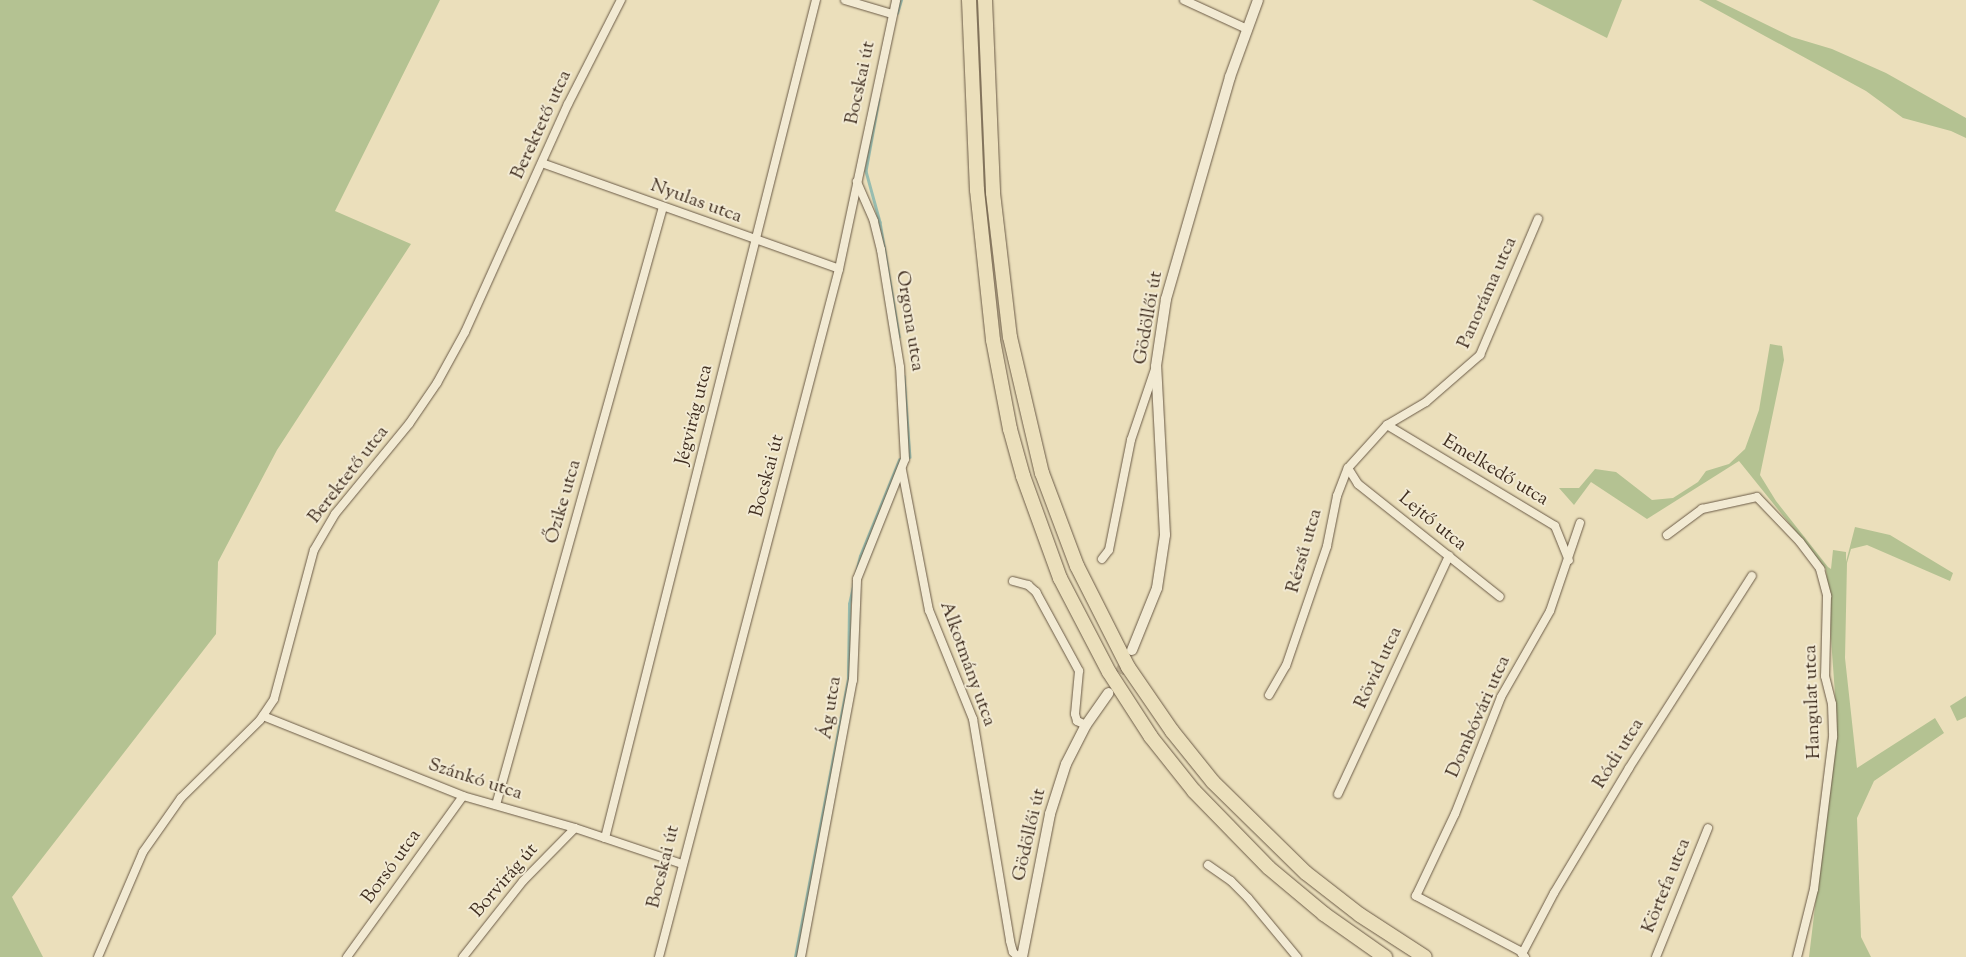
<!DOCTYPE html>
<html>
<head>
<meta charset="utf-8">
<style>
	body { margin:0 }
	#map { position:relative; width:1966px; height:957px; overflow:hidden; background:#ebdfbb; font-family:"Sorts Mill Goudy",serif }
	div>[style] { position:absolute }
	.green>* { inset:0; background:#b4c292 }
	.stream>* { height:2.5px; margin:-1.25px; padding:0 1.25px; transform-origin:1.25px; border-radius:1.25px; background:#98bdb0 }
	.secondary-tunnel>* { height:10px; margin-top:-5px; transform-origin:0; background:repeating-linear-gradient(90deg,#c9bb9c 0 10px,transparent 0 15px) }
	.roads { filter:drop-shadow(0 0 1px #6a5a46) drop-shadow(0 0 1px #6a5a46) }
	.minor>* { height:8px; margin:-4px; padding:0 4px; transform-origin:4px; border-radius:4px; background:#f2ead3 }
	.secondary>* { height:10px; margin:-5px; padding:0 5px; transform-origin:5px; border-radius:5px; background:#f2ead3 }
	.motorway>* { height:14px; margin:-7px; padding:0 7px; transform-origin:7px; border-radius:7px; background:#ebdfbb }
	span { translate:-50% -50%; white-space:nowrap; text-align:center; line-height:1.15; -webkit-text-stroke:4px #f2ead3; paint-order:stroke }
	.street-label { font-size:19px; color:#3f2d1f }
</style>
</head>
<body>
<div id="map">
	<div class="green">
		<i style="clip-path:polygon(0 0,440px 0,335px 211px,411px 244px,277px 450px,218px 562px,216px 634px,12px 897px,43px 957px,0 957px)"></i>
		<i style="clip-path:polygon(1532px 0,1622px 0,1607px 38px)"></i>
		<i style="clip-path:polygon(1699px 0,1716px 0,1792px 37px,1832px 49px,1886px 73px,1966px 118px,1966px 138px,1951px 131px,1903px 118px,1866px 91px)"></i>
		<i style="clip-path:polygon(1770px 344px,1782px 346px,1784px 360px,1760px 475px,1776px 501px,1828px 567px,1831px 569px,1833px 550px,1846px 552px,1846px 562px,1855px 527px,1890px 535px,1953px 573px,1950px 581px,1867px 545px,1851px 549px,1847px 563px,1845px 658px,1857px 768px,1935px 718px,1944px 733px,1874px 781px,1857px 818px,1861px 937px,1871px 957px,1809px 957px,1837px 722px,1826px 569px,1739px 461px,1647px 519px,1591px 482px,1574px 505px,1559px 488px,1579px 488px,1595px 469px,1616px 472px,1652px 500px,1673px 498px,1698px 482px,1706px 471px,1729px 464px,1745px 449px,1759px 410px)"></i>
		<i style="clip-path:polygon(1966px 696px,1966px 717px,1957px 721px,1950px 706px)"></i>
	</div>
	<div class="stream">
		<i style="left:897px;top:13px;width:14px;rotate:-73deg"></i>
		<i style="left:879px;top:99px;width:73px;rotate:100.2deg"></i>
		<i style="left:866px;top:171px;width:53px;rotate:74.6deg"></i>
		<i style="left:880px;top:222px;width:116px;rotate:80.5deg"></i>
		<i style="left:904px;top:376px;width:81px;rotate:85.8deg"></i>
		<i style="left:856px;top:573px;width:17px;rotate:-77deg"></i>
		<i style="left:860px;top:556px;width:104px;rotate:-67.9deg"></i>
		<i style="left:795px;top:957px;width:284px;rotate:-79.2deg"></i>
		<i style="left:848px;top:678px;width:74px;rotate:-89.2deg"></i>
		<i style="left:849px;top:604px;width:22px;rotate:-77deg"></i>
	</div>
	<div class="secondary-tunnel">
		<i style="left:1112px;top:686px;width:33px;rotate:-61deg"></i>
	</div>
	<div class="roads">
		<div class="minor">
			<i style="left:845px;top:0;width:49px;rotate:16.6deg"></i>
			<i style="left:1184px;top:0;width:69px;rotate:24.7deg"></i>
			<i style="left:542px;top:163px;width:315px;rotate:19.6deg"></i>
			<i style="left:1387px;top:425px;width:196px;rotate:31deg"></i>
			<i style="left:1555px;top:526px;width:37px;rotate:68deg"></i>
			<i style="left:1348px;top:468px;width:19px;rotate:58deg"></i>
			<i style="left:1358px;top:484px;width:181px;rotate:38.5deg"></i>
			<i style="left:902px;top:470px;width:143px;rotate:79.1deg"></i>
			<i style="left:929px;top:610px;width:118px;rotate:68deg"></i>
			<i style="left:973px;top:719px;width:225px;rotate:80.5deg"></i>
			<i style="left:1010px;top:941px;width:11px;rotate:75deg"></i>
			<i style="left:1013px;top:952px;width:7px;rotate:45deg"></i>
			<i style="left:1667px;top:535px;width:44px;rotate:-36.6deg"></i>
			<i style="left:1702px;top:509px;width:56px;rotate:-12.3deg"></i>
			<i style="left:1757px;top:497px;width:62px;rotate:46.3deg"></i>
			<i style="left:1800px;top:542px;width:34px;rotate:53deg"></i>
			<i style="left:1820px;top:569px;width:28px;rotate:75deg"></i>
			<i style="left:1827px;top:596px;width:80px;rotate:91.4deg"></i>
			<i style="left:1825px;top:676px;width:29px;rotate:76deg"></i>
			<i style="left:1832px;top:704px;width:33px;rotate:88deg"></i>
			<i style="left:1833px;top:737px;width:153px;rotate:97.1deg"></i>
			<i style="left:1814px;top:889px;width:70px;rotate:104deg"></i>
			<i style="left:1102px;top:559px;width:11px;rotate:-52deg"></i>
			<i style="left:1109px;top:550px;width:112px;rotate:-78.7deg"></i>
			<i style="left:1131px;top:440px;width:75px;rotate:-71.3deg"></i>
			<i style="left:1013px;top:581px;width:16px;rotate:15deg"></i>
			<i style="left:1028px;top:585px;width:11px;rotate:41deg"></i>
			<i style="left:1036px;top:592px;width:90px;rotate:61.4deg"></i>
			<i style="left:1079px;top:671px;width:43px;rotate:95.3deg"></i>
			<i style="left:1075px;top:714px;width:7px;rotate:74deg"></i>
			<i style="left:1077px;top:721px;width:10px;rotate:24deg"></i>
			<i style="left:1269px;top:695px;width:34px;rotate:-60deg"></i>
			<i style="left:1286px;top:666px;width:127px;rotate:-71.1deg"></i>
			<i style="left:1327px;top:546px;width:51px;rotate:-78.7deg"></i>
			<i style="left:1337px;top:496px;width:30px;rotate:-69deg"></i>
			<i style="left:1348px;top:468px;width:58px;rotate:-47.8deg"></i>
			<i style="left:1387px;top:425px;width:45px;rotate:-30.5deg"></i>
			<i style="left:1426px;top:402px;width:72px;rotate:-41deg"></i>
			<i style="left:1480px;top:355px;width:148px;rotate:-66.9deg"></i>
			<i style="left:263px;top:716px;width:215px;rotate:21.8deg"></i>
			<i style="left:463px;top:796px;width:116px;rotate:15.9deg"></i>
			<i style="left:575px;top:828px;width:113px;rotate:18.6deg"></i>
			<i style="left:1338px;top:794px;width:263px;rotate:-65deg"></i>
			<i style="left:496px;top:805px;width:621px;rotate:-74.4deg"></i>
			<i style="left:605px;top:838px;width:864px;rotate:-75.87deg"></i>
			<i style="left:1208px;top:865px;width:28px;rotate:35deg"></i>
			<i style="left:1231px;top:881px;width:24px;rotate:45deg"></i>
			<i style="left:1248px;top:898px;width:77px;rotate:50.3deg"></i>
			<i style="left:1522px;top:954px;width:69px;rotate:-62.3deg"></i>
			<i style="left:1554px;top:893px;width:146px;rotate:-59deg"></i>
			<i style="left:1629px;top:768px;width:228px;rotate:-57.4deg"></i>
			<i style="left:98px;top:957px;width:114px;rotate:-66.8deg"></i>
			<i style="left:143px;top:852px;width:66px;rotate:-54.9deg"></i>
			<i style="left:181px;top:798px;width:111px;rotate:-44.6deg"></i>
			<i style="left:260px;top:720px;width:25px;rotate:-56deg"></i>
			<i style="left:274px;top:699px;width:154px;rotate:-75deg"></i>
			<i style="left:314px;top:550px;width:42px;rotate:-59.7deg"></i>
			<i style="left:335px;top:514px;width:117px;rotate:-50.6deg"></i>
			<i style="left:409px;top:424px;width:50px;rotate:-55.7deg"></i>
			<i style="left:437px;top:383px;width:58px;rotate:-61.2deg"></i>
			<i style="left:465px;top:332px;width:250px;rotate:-65.7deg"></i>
			<i style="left:568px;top:104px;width:117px;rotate:-63deg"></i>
			<i style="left:347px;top:957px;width:198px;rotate:-54.2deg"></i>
			<i style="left:463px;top:957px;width:97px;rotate:-51.7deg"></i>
			<i style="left:523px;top:881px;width:74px;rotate:-45.5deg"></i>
			<i style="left:659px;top:957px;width:711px;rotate:-75.34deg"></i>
			<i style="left:839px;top:269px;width:275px;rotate:-78deg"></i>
			<i style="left:801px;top:957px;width:282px;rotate:-79.4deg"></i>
			<i style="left:853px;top:680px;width:101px;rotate:-87.7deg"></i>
			<i style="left:857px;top:579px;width:129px;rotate:-68.2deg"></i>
			<i style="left:905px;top:459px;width:92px;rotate:-93.1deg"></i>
			<i style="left:900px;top:367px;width:119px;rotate:-99.2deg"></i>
			<i style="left:881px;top:250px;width:30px;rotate:-104deg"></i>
			<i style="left:874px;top:221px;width:43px;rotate:-113.6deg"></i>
			<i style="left:1525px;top:957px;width:8px;rotate:-130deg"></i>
			<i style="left:1520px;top:951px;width:118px;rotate:-152.1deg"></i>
			<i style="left:1416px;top:896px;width:91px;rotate:-64.6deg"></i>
			<i style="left:1455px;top:814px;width:126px;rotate:-68.5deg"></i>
			<i style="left:1501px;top:697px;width:99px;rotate:-60.3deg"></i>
			<i style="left:1550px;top:611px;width:93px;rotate:-71.2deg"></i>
			<i style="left:1656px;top:957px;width:139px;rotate:-68deg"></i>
		</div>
		<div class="secondary">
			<i style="left:1132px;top:650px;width:67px;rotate:-68deg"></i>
			<i style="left:1157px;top:588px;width:54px;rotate:-81.4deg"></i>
			<i style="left:1165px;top:535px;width:169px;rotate:-93deg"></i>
			<i style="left:1156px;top:366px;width:68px;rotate:-81.5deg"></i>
			<i style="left:1166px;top:299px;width:231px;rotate:-73.9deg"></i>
			<i style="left:1230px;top:77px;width:82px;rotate:-70deg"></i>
			<i style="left:1022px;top:957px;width:146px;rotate:-78.9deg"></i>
			<i style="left:1050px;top:814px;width:52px;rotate:-72.3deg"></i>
			<i style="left:1066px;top:764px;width:44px;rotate:-62.9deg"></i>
			<i style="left:1086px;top:725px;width:39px;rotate:-55deg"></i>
		</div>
		<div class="motorway">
			<i style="left:969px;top:0;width:190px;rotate:87.6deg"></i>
			<i style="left:977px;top:190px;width:151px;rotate:83.9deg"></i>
			<i style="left:993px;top:340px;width:91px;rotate:79.2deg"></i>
			<i style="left:1010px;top:429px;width:49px;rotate:74.5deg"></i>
			<i style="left:1023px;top:476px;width:109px;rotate:70.1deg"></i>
			<i style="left:1060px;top:578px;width:106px;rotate:62.5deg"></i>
			<i style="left:1109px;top:672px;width:77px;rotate:57.1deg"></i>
			<i style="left:1151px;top:737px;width:69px;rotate:51.5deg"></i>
			<i style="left:1194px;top:791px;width:107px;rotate:45.8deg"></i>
			<i style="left:1269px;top:868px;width:72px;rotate:39.9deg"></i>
			<i style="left:1324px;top:914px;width:75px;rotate:35.2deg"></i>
			<i style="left:985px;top:0;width:193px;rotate:87.6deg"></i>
			<i style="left:993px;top:193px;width:145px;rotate:83.3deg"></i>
			<i style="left:1010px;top:337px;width:140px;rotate:76.8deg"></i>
			<i style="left:1042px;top:473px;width:99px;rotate:69.4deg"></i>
			<i style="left:1077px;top:566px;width:113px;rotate:63.2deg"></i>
			<i style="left:1128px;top:667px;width:78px;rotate:55.5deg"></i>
			<i style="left:1172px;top:731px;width:65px;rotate:51.2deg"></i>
			<i style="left:1213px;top:782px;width:130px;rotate:44.4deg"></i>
			<i style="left:1306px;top:873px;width:68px;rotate:37.9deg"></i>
			<i style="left:1360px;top:915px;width:77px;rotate:32.9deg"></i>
		</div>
	</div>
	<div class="street-label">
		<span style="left:861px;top:83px;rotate:-78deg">Bocskai út</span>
		<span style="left:542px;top:125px;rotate:-65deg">Berektető utca</span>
		<span style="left:696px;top:202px;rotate:20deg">Nyulas utca</span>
		<span style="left:1488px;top:293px;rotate:-66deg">Panoráma utca</span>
		<span style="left:1149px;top:318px;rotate:-80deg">Gödöllői út</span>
		<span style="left:909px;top:321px;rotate:81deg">Orgona utca</span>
		<span style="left:695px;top:415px;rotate:-76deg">Jégvirág utca</span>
		<span style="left:1495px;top:471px;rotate:31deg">Emelkedő utca</span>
		<span style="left:349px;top:475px;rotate:-52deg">Berektető utca</span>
		<span style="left:768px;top:476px;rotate:-75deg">Bocskai út</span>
		<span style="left:564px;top:502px;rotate:-74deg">Őzike utca</span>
		<span style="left:1432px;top:522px;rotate:39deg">Lejtő utca</span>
		<span style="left:1305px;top:551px;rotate:-74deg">Rézsű utca</span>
		<span style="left:967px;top:664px;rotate:70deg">Alkotmány utca</span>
		<span style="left:1379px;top:668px;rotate:-65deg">Rövid utca</span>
		<span style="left:1813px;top:702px;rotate:-92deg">Hangulat utca</span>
		<span style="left:831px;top:708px;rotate:-81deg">Ág utca</span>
		<span style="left:1479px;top:717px;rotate:-66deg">Dombóvári utca</span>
		<span style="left:1619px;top:754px;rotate:-58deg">Ródi utca</span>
		<span style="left:475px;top:780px;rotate:18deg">Szánkó utca</span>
		<span style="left:1030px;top:835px;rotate:-77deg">Gödöllői út</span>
		<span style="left:392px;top:867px;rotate:-54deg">Borsó utca</span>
		<span style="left:664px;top:867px;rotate:-76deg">Bocskai út</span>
		<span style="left:505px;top:881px;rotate:-49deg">Borvirág út</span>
		<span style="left:1667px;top:886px;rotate:-68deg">Körtefa utca</span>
	</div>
</div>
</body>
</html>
